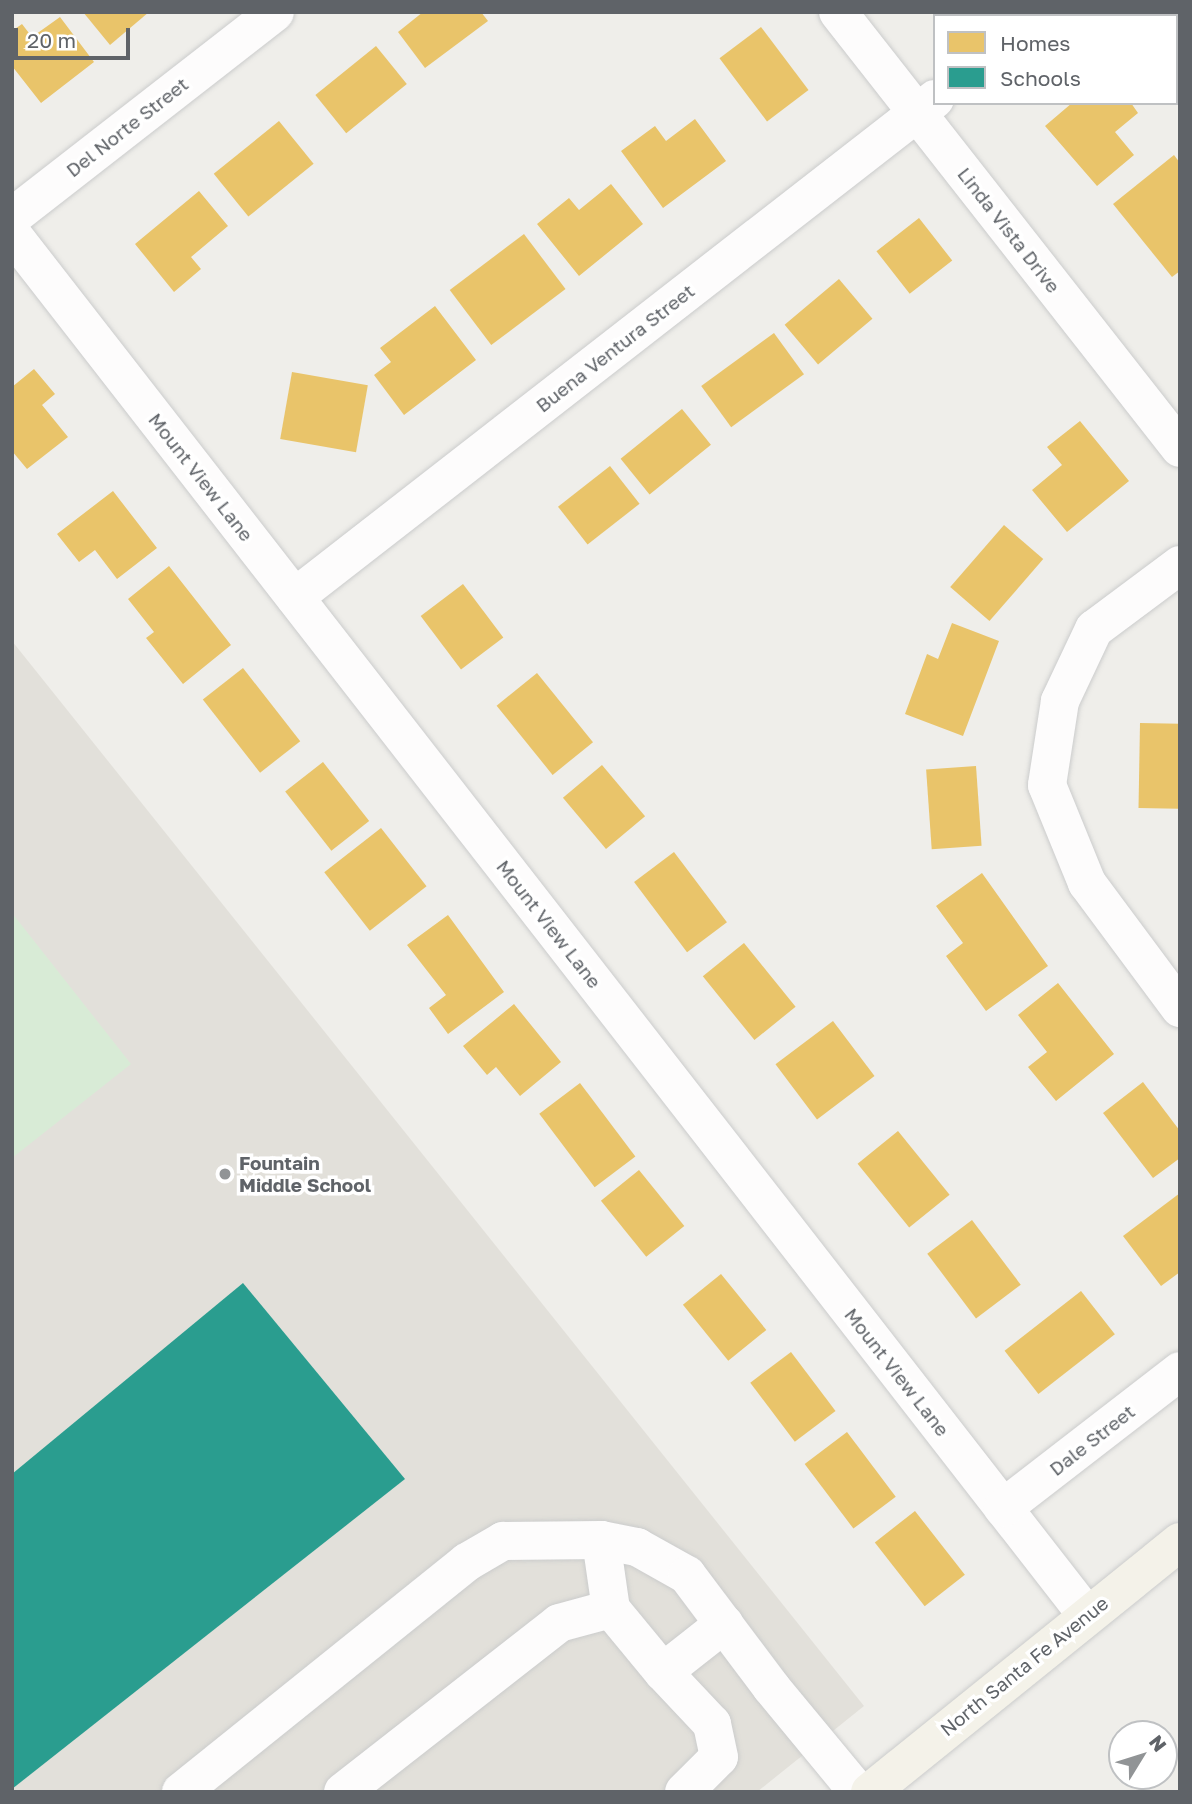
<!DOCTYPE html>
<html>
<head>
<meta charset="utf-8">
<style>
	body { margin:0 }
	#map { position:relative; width:1192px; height:1804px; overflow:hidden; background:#efeeea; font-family:"Golos Text",sans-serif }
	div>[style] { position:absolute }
	.education>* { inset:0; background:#e2e0da }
	.green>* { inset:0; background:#d8ebd6 }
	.homes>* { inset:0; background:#e9c46a; transform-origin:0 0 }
	.schools>* { inset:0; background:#2a9d8f }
	.roads { filter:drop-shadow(0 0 2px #cbcccc) drop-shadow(0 0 2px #cbcccc) }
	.minor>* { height:38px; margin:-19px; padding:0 19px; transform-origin:19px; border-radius:19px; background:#fdfcfc }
	.major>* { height:38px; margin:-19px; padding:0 19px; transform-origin:19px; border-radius:19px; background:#f4f2e9 }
	.dots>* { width:19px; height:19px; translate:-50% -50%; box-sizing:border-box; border:4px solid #fff; border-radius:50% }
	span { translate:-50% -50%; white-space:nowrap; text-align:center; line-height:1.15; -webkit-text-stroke:7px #fff; paint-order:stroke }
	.street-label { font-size:19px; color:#5f6368 }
	.poi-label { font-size:19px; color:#5f6368; font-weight:700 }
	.left { translate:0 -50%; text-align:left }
	.frame { position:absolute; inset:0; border:14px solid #5f6368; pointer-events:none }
	.legend { position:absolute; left:933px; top:14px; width:245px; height:91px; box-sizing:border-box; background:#fff; border:2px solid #bfc1c3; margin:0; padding:9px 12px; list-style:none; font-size:21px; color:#5f6368 }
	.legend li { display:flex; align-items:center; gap:14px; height:35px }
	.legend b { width:35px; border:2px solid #bfc1c3 }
	.north { position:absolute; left:1108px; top:1720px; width:70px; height:70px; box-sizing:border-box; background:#fff; border:2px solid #bfc1c3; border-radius:50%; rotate:52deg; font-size:19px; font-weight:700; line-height:28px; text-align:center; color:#5f6368 }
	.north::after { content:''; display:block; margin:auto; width:24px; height:32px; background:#919496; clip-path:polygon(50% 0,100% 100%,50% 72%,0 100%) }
	.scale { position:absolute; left:14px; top:28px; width:116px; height:32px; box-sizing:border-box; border:4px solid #5f6368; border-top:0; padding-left:9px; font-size:21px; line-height:24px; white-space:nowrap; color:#5f6368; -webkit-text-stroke:5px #fff; paint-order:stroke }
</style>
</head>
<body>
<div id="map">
	<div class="education">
		<i style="clip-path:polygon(12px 641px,864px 1706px,757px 1792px,12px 1792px)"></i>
	</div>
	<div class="green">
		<i style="clip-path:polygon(12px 913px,131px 1064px,12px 1158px)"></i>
	</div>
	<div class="homes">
		<i style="clip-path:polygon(83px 12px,149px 12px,110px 45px)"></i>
		<i style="clip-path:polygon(423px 12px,481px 12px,488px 21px,425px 68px,398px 32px)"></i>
		<i style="clip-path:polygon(60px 17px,94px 62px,41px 103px,12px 66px,12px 31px,22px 24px,32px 37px)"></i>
		<i style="left:761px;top:27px;width:79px;height:52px;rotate:53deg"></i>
		<i style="left:376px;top:46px;width:49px;height:78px;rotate:51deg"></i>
		<i style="clip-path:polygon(1072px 103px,1131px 103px,1138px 113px,1115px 132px,1134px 155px,1097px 186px,1045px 126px)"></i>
		<i style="clip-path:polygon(695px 119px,726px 161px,663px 208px,621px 151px,655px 126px,666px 141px)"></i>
		<i style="left:279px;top:121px;width:55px;height:84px;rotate:51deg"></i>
		<i style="clip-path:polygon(1174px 155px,1180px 163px,1180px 271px,1172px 277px,1113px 204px)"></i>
		<i style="clip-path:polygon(611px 184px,643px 224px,579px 276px,537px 224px,569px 198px,579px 210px)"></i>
		<i style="clip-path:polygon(199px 191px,228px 226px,191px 257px,201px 269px,174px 292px,135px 244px)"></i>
		<i style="left:919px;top:218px;width:54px;height:54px;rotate:52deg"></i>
		<i style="left:524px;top:234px;width:69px;height:93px;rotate:53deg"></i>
		<i style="left:839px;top:279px;width:52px;height:71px;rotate:50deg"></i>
		<i style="clip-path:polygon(435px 306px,476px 360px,404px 415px,374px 375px,391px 362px,380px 348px)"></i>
		<i style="left:774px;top:333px;width:51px;height:90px;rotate:54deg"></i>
		<i style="clip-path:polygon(34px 369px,55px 394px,42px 405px,68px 437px,27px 469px,12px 451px,12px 387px)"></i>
		<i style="left:292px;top:372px;width:77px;height:68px;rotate:10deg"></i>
		<i style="left:682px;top:409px;width:46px;height:79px;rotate:51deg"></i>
		<i style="clip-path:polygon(1080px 421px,1129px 481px,1067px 532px,1032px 490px,1062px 465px,1047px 447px)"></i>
		<i style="left:610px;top:466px;width:48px;height:66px;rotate:52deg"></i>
		<i style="clip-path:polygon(113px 491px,157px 548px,117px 579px,95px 550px,79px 562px,57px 534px)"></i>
		<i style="left:1004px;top:525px;width:52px;height:82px;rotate:41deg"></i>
		<i style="clip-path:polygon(169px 566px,231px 645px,183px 684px,146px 638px,154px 632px,128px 599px)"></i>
		<i style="left:463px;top:584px;width:67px;height:53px;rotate:53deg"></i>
		<i style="clip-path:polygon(952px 623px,999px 641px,963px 736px,905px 714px,927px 654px,938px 659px)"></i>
		<i style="left:243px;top:668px;width:93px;height:51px;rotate:52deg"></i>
		<i style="left:537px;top:673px;width:89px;height:52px;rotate:51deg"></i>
		<i style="left:1140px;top:723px;width:40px;height:85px;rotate:1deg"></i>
		<i style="left:323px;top:762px;width:75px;height:48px;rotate:52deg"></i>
		<i style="left:602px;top:765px;width:67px;height:51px;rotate:50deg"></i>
		<i style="left:976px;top:766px;width:80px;height:50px;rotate:86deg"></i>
		<i style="left:381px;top:828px;width:74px;height:72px;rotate:52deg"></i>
		<i style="left:674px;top:852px;width:88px;height:50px;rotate:53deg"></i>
		<i style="clip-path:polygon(982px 873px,1048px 966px,986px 1011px,946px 956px,963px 943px,936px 906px)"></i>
		<i style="clip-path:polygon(448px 915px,504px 992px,448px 1034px,429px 1008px,446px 995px,407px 945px)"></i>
		<i style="left:744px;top:943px;width:82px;height:53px;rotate:51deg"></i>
		<i style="clip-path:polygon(1058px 983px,1114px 1054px,1056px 1101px,1028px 1067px,1047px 1052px,1018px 1015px)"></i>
		<i style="clip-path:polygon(514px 1004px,561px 1062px,520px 1096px,496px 1067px,487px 1075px,463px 1046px)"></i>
		<i style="left:833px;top:1021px;width:69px;height:72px;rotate:53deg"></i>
		<i style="clip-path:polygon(1143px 1082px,1180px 1131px,1180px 1158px,1153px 1178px,1103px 1113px)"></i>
		<i style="left:580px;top:1083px;width:92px;height:51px;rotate:53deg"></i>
		<i style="left:898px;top:1131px;width:82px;height:52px;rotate:51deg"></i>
		<i style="left:639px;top:1170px;width:72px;height:49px;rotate:51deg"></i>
		<i style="clip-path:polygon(1180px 1193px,1180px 1272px,1161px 1286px,1123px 1236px)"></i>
		<i style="left:972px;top:1220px;width:81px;height:56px;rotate:53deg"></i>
		<i style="left:721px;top:1274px;width:72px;height:49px;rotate:51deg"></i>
		<i style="left:1081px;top:1291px;width:55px;height:97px;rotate:52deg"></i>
		<i style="left:791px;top:1352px;width:74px;height:51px;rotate:53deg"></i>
		<i style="left:847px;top:1432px;width:81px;height:53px;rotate:53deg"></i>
		<i style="left:915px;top:1511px;width:81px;height:51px;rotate:52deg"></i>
	</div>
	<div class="schools">
		<i style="clip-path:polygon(243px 1283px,405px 1479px,12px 1789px,12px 1474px)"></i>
	</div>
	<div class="roads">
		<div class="minor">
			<i style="left:838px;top:12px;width:554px;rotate:51.89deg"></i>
			<i style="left:1041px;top:16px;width:6px;rotate:-39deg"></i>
			<i style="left:12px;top:217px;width:333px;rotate:-37.9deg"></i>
			<i style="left:12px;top:234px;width:1749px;rotate:52.11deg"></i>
			<i style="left:1180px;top:565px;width:107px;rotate:143.3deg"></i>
			<i style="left:1094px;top:629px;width:80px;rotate:115.3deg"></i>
			<i style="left:1060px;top:701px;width:85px;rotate:98.8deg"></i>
			<i style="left:1047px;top:785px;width:106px;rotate:67.8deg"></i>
			<i style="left:1087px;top:883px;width:156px;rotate:53.4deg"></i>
			<i style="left:295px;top:597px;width:811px;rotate:-37.89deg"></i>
			<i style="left:1003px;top:1508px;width:224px;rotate:-37.7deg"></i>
			<i style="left:601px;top:1540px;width:70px;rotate:81.8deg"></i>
			<i style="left:611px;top:1609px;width:82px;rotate:50.5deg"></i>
			<i style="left:181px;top:1792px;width:367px;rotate:-38.8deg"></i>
			<i style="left:467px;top:1562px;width:42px;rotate:-30.3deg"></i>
			<i style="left:503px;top:1541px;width:98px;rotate:-0.6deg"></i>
			<i style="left:601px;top:1540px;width:37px;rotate:11deg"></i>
			<i style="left:637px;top:1547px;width:57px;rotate:29.2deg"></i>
			<i style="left:687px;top:1575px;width:140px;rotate:53.1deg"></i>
			<i style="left:771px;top:1687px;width:136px;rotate:50.4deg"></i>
			<i style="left:343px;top:1792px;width:274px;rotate:-38deg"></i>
			<i style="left:559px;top:1623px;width:54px;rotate:-15.1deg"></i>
			<i style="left:684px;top:1792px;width:49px;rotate:-45deg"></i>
			<i style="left:719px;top:1757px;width:34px;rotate:-102deg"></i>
			<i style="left:712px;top:1724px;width:71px;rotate:-133.3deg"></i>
			<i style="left:663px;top:1672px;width:78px;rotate:-38.2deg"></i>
		</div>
		<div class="major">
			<i style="left:870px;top:1792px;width:398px;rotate:-38.9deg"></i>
		</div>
	</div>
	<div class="dots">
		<i style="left:225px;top:1174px;background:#919496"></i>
	</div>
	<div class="street-label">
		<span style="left:127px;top:127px;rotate:-38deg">Del Norte Street</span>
		<span style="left:1009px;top:230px;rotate:52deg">Linda Vista Drive</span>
		<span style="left:615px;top:348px;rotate:-38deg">Buena Ventura Street</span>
		<span style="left:201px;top:477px;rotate:52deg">Mount View Lane</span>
		<span style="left:549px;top:924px;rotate:52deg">Mount View Lane</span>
		<span style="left:897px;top:1372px;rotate:52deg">Mount View Lane</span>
		<span style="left:1092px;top:1440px;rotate:-38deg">Dale Street</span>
		<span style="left:1024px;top:1666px;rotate:-39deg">North Santa Fe Avenue</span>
	</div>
	<div class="poi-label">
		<span class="left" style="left:239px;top:1174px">Fountain<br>Middle School</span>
	</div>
	<div class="frame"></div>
	<ul class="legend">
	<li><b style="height:19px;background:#e9c46a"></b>Homes</li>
	<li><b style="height:19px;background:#2a9d8f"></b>Schools</li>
	</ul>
	<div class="north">N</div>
	<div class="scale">20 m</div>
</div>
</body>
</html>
